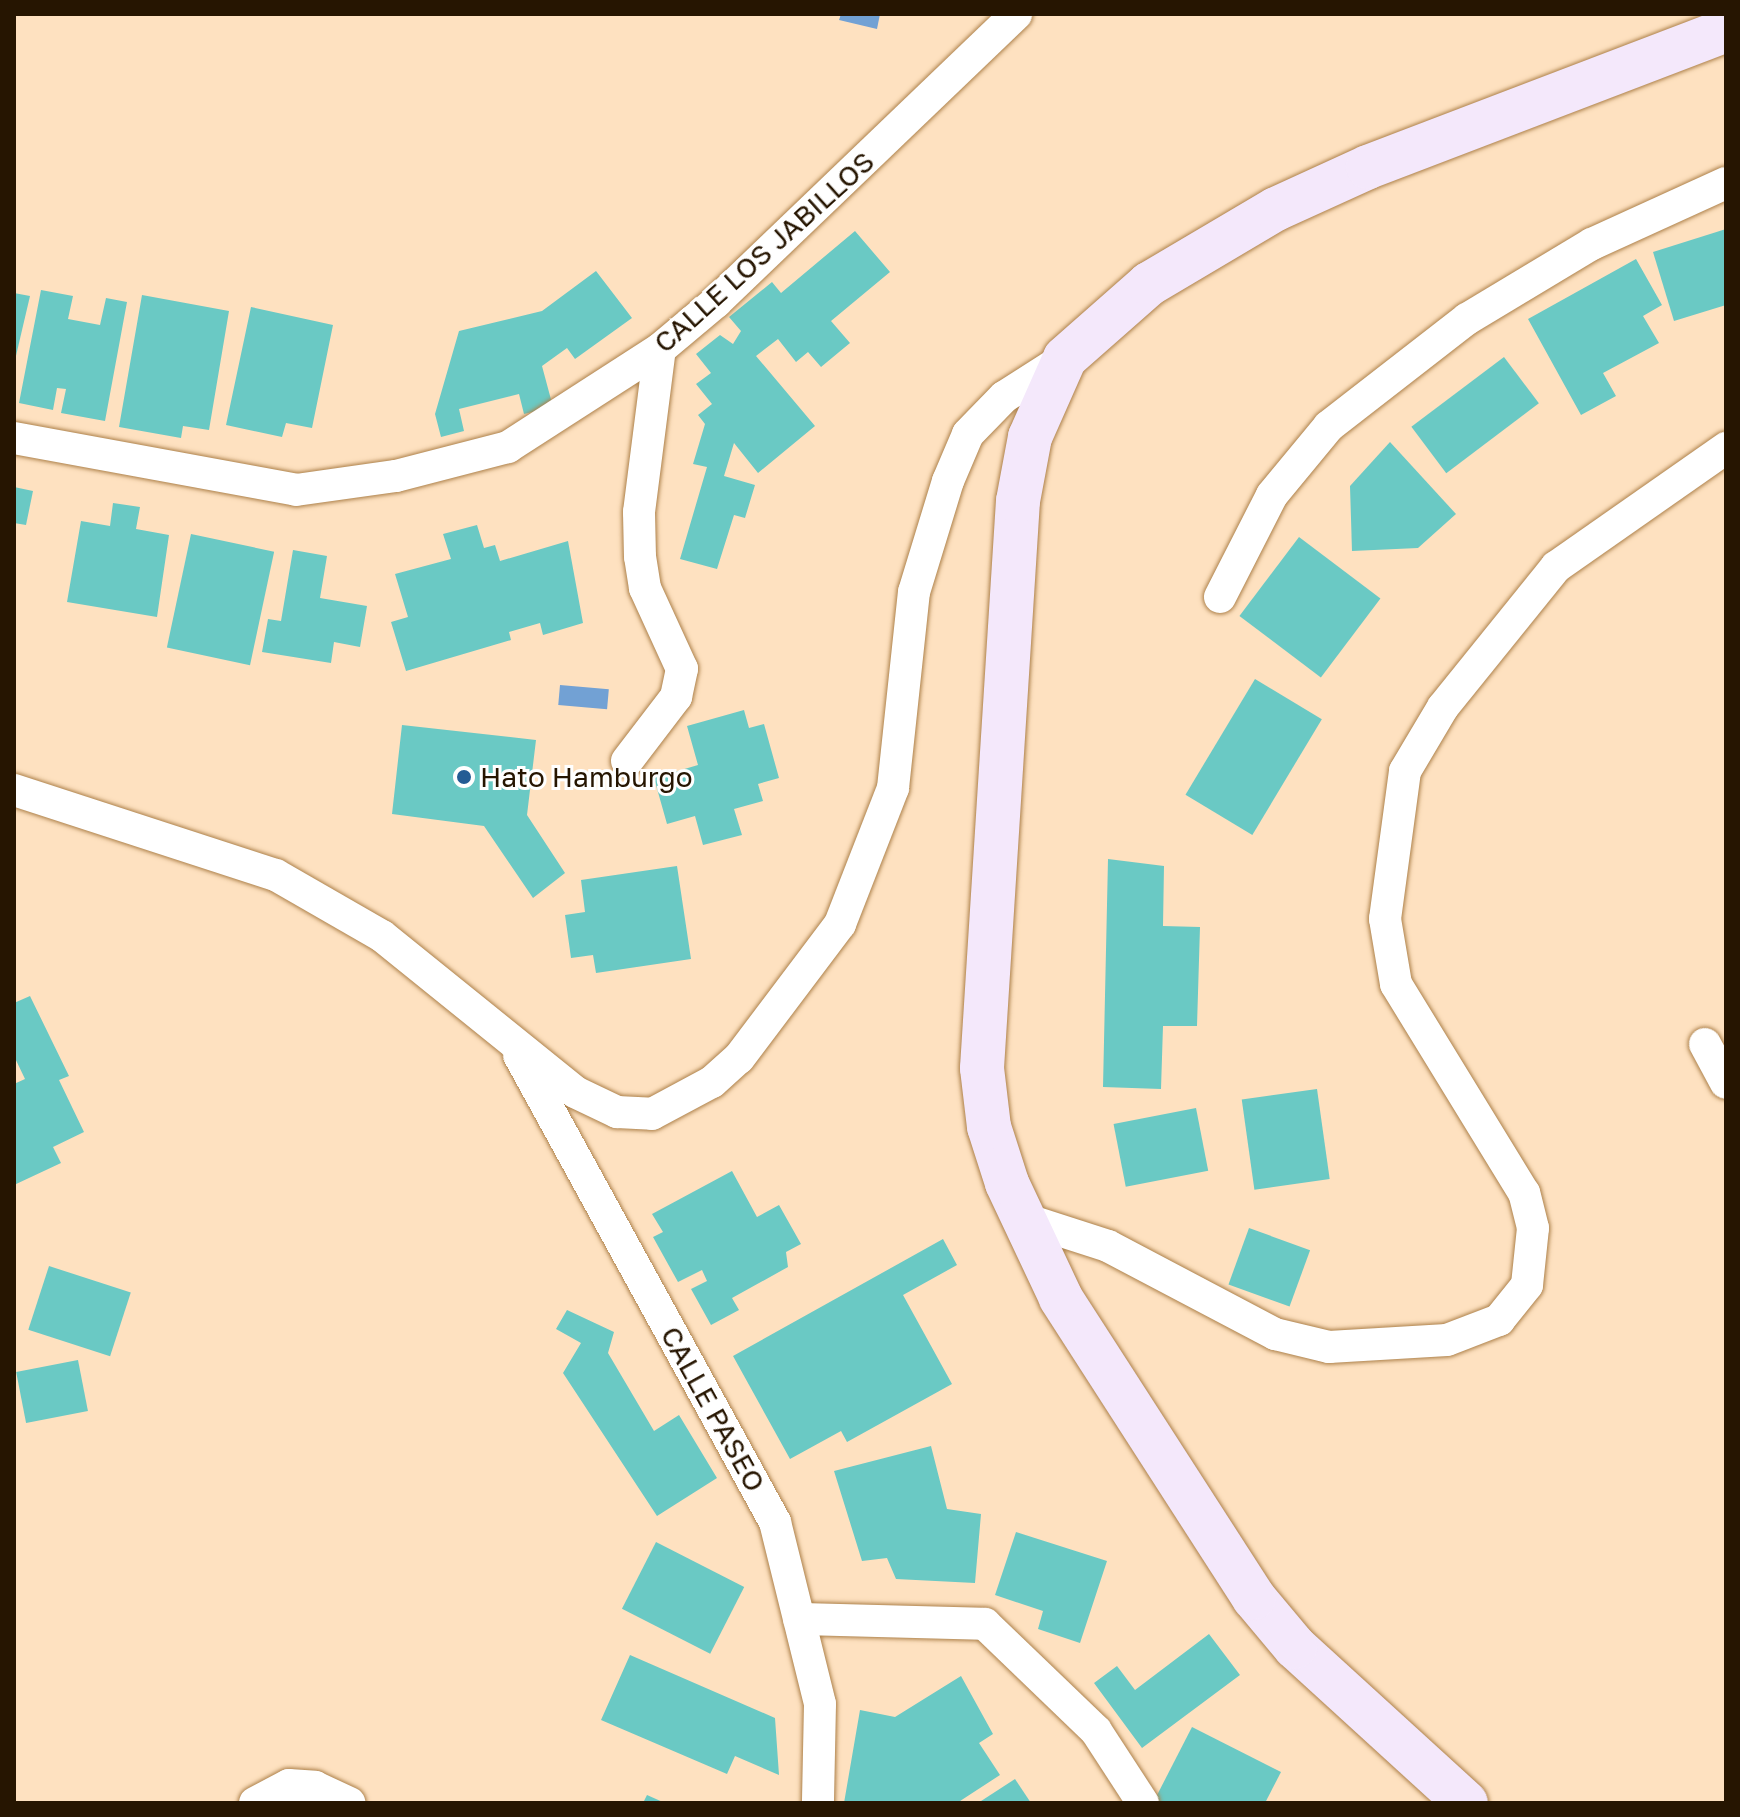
<!DOCTYPE html>
<html>
<head>
<meta charset="utf-8">
<style>
	body { margin:0 }
	#map { position:relative; width:1740px; height:1817px; overflow:hidden; background:#fee1c0; font-family:"Golos Text",sans-serif }
	div>[style] { position:absolute }
	.water>* { inset:0; background:#72a1d4; transform-origin:0 0 }
	.building>* { inset:0; background:#6ac9c4; transform-origin:0 0 }
	.roads { filter:drop-shadow(0 0 2px #ad814a) drop-shadow(0 0 2px #ad814a) }
	.street>* { height:32px; margin:-16px; padding:0 16px; transform-origin:16px; border-radius:16px; background:#fff }
	.secondary>* { height:44px; margin:-22px; padding:0 22px; transform-origin:22px; border-radius:22px; background:#f4e8fb }
	.dots>* { width:22px; height:22px; translate:-50% -50%; box-sizing:border-box; border:4px solid #fff; border-radius:50% }
	span { translate:-50% -50%; white-space:nowrap; text-align:center; line-height:1.15; -webkit-text-stroke:6px #fff; paint-order:stroke }
	.street-label { font-size:28px; color:#261501 }
	.poi-label { font-size:28px; color:#261501 }
	.left { translate:0 -50%; text-align:left }
	.frame { position:absolute; inset:0; border:16px solid #261501; pointer-events:none }
</style>
</head>
<body>
<div id="map">
	<div class="water">
		<i style="clip-path:polygon(841px 14px,880px 14px,877px 29px,839px 20px)"></i>
		<i style="left:560px;top:685px;width:49px;height:20px;rotate:5deg"></i>
	</div>
	<div class="building">
		<i style="clip-path:polygon(1726px 229px,1726px 305px,1674px 321px,1653px 252px)"></i>
		<i style="clip-path:polygon(855px 231px,890px 272px,831px 321px,850px 343px,821px 367px,808px 352px,796px 362px,778px 339px,756px 356px,815px 426px,758px 473px,734px 443px,724px 476px,755px 485px,745px 518px,734px 515px,717px 569px,680px 559px,707px 467px,693px 464px,705px 424px,698px 415px,712px 404px,696px 384px,711px 373px,696px 354px,720px 335px,733px 344px,741px 331px,729px 317px,772px 282px,781px 293px)"></i>
		<i style="clip-path:polygon(1636px 259px,1662px 305px,1643px 316px,1659px 343px,1603px 373px,1616px 396px,1581px 415px,1528px 319px)"></i>
		<i style="clip-path:polygon(596px 271px,632px 318px,575px 359px,567px 348px,542px 366px,553px 407px,524px 414px,519px 394px,459px 409px,464px 431px,441px 437px,435px 414px,459px 331px,542px 311px)"></i>
		<i style="clip-path:polygon(41px 290px,73px 296px,68px 319px,100px 325px,106px 298px,127px 302px,105px 421px,61px 413px,66px 389px,57px 388px,53px 410px,19px 403px)"></i>
		<i style="clip-path:polygon(14px 293px,30px 296px,15px 360px,14px 360px)"></i>
		<i style="clip-path:polygon(142px 295px,229px 311px,209px 430px,183px 426px,181px 438px,119px 427px)"></i>
		<i style="clip-path:polygon(251px 307px,333px 325px,312px 428px,286px 423px,282px 437px,226px 425px)"></i>
		<i style="left:1504px;top:357px;width:58px;height:116px;rotate:53deg"></i>
		<i style="clip-path:polygon(1390px 442px,1456px 514px,1418px 548px,1352px 551px,1350px 486px)"></i>
		<i style="clip-path:polygon(14px 487px,33px 491px,26px 525px,14px 523px)"></i>
		<i style="clip-path:polygon(113px 503px,140px 507px,136px 529px,169px 535px,157px 617px,67px 602px,81px 521px,110px 526px)"></i>
		<i style="clip-path:polygon(477px 525px,484px 548px,495px 545px,500px 561px,568px 541px,583px 623px,543px 635px,540px 623px,509px 632px,511px 640px,406px 671px,391px 622px,408px 617px,395px 574px,451px 559px,443px 534px)"></i>
		<i style="left:191px;top:534px;width:85px;height:116px;rotate:12deg"></i>
		<i style="left:1299px;top:537px;width:102px;height:99px;rotate:37deg"></i>
		<i style="clip-path:polygon(293px 550px,327px 556px,320px 598px,367px 606px,360px 647px,334px 642px,331px 663px,262px 652px,268px 619px,281px 621px)"></i>
		<i style="left:1255px;top:679px;width:78px;height:135px;rotate:31deg"></i>
		<i style="clip-path:polygon(744px 710px,749px 728px,764px 724px,779px 778px,758px 784px,763px 801px,734px 809px,742px 835px,703px 845px,695px 816px,667px 824px,654px 778px,698px 765px,687px 726px)"></i>
		<i style="clip-path:polygon(402px 725px,536px 740px,527px 815px,565px 873px,533px 898px,484px 826px,392px 814px)"></i>
		<i style="clip-path:polygon(1108px 859px,1164px 866px,1163px 926px,1200px 927px,1197px 1026px,1163px 1026px,1161px 1089px,1103px 1087px)"></i>
		<i style="clip-path:polygon(677px 866px,691px 959px,596px 973px,593px 955px,571px 958px,565px 915px,585px 912px,581px 880px)"></i>
		<i style="clip-path:polygon(30px 996px,69px 1076px,59px 1080px,84px 1132px,53px 1147px,61px 1163px,14px 1185px,14px 1084px,25px 1079px,14px 1056px,14px 1003px)"></i>
		<i style="left:1317px;top:1089px;width:91px;height:76px;rotate:82deg"></i>
		<i style="left:1196px;top:1108px;width:64px;height:84px;rotate:79deg"></i>
		<i style="clip-path:polygon(732px 1171px,757px 1217px,779px 1205px,801px 1244px,786px 1252px,788px 1267px,732px 1298px,739px 1310px,711px 1325px,691px 1289px,707px 1281px,702px 1270px,678px 1282px,653px 1237px,663px 1232px,652px 1214px)"></i>
		<i style="left:1249px;top:1228px;width:65px;height:60px;rotate:20deg"></i>
		<i style="clip-path:polygon(943px 1239px,957px 1265px,903px 1295px,952px 1384px,847px 1442px,841px 1431px,790px 1459px,733px 1356px)"></i>
		<i style="left:49px;top:1266px;width:86px;height:67px;rotate:18deg"></i>
		<i style="clip-path:polygon(567px 1310px,614px 1332px,608px 1353px,654px 1431px,679px 1415px,717px 1478px,657px 1516px,563px 1373px,581px 1343px,556px 1329px)"></i>
		<i style="left:78px;top:1360px;width:52px;height:63px;rotate:79deg"></i>
		<i style="clip-path:polygon(931px 1446px,947px 1509px,981px 1514px,975px 1583px,896px 1579px,887px 1558px,862px 1561px,834px 1471px)"></i>
		<i style="clip-path:polygon(1016px 1532px,1107px 1561px,1080px 1643px,1038px 1629px,1043px 1611px,995px 1595px)"></i>
		<i style="left:656px;top:1542px;width:99px;height:75px;rotate:27deg"></i>
		<i style="clip-path:polygon(1209px 1634px,1240px 1675px,1142px 1748px,1094px 1683px,1117px 1666px,1135px 1690px)"></i>
		<i style="clip-path:polygon(630px 1655px,775px 1718px,779px 1775px,735px 1756px,727px 1774px,601px 1720px)"></i>
		<i style="clip-path:polygon(961px 1676px,993px 1734px,979px 1743px,1000px 1775px,957px 1803px,844px 1803px,860px 1710px,895px 1717px)"></i>
		<i style="clip-path:polygon(1192px 1727px,1281px 1772px,1265px 1803px,1154px 1801px)"></i>
		<i style="clip-path:polygon(1015px 1779px,1031px 1803px,978px 1803px)"></i>
		<i style="clip-path:polygon(647px 1795px,665px 1803px,643px 1803px)"></i>
	</div>
	<div class="roads">
		<div class="street">
			<i style="left:14px;top:438px;width:287px;rotate:10.4deg"></i>
			<i style="left:296px;top:490px;width:101px;rotate:-8deg"></i>
			<i style="left:396px;top:476px;width:116px;rotate:-14.5deg"></i>
			<i style="left:508px;top:447px;width:181px;rotate:-32.8deg"></i>
			<i style="left:660px;top:349px;width:73px;rotate:-40deg"></i>
			<i style="left:716px;top:302px;width:416px;rotate:-43.8deg"></i>
			<i style="left:1220px;top:597px;width:114px;rotate:-63deg"></i>
			<i style="left:1272px;top:495px;width:89px;rotate:-50.4deg"></i>
			<i style="left:1329px;top:426px;width:175px;rotate:-37.8deg"></i>
			<i style="left:1467px;top:319px;width:146px;rotate:-31deg"></i>
			<i style="left:1592px;top:244px;width:147px;rotate:-24.5deg"></i>
			<i style="left:627px;top:761px;width:81px;rotate:-52.6deg"></i>
			<i style="left:676px;top:697px;width:29px;rotate:-78deg"></i>
			<i style="left:682px;top:669px;width:89px;rotate:-114.6deg"></i>
			<i style="left:645px;top:588px;width:31px;rotate:-99deg"></i>
			<i style="left:640px;top:557px;width:45px;rotate:-91.3deg"></i>
			<i style="left:639px;top:512px;width:164px;rotate:-82.7deg"></i>
			<i style="left:14px;top:790px;width:275px;rotate:18deg"></i>
			<i style="left:276px;top:875px;width:122px;rotate:29.9deg"></i>
			<i style="left:382px;top:936px;width:248px;rotate:38.9deg"></i>
			<i style="left:575px;top:1092px;width:47px;rotate:25.5deg"></i>
			<i style="left:617px;top:1112px;width:35px;rotate:3deg"></i>
			<i style="left:652px;top:1114px;width:68px;rotate:-28.1deg"></i>
			<i style="left:712px;top:1082px;width:36px;rotate:-42deg"></i>
			<i style="left:739px;top:1058px;width:168px;rotate:-53deg"></i>
			<i style="left:840px;top:924px;width:146px;rotate:-68.7deg"></i>
			<i style="left:893px;top:788px;width:197px;rotate:-83.9deg"></i>
			<i style="left:914px;top:592px;width:116px;rotate:-73deg"></i>
			<i style="left:948px;top:481px;width:51px;rotate:-66.9deg"></i>
			<i style="left:968px;top:434px;width:52px;rotate:-45.8deg"></i>
			<i style="left:1004px;top:397px;width:72px;rotate:-32.6deg"></i>
			<i style="left:1705px;top:1044px;width:44px;rotate:61.7deg"></i>
			<i style="left:519px;top:1055px;width:533px;rotate:61.27deg"></i>
			<i style="left:775px;top:1522px;width:187px;rotate:76.1deg"></i>
			<i style="left:820px;top:1704px;width:99px;rotate:91.2deg"></i>
			<i style="left:1021px;top:1218px;width:91px;rotate:17.8deg"></i>
			<i style="left:1108px;top:1246px;width:189px;rotate:27.8deg"></i>
			<i style="left:1275px;top:1334px;width:56px;rotate:13.5deg"></i>
			<i style="left:1329px;top:1347px;width:118px;rotate:-3.4deg"></i>
			<i style="left:1447px;top:1340px;width:56px;rotate:-21deg"></i>
			<i style="left:1499px;top:1320px;width:45px;rotate:-51.3deg"></i>
			<i style="left:1527px;top:1285px;width:57px;rotate:-84deg"></i>
			<i style="left:1533px;top:1228px;width:36px;rotate:-104deg"></i>
			<i style="left:1524px;top:1193px;width:245px;rotate:-121.5deg"></i>
			<i style="left:1396px;top:984px;width:66px;rotate:-99.6deg"></i>
			<i style="left:1385px;top:919px;width:149px;rotate:-82.3deg"></i>
			<i style="left:1405px;top:771px;width:74px;rotate:-59.3deg"></i>
			<i style="left:1443px;top:707px;width:180px;rotate:-51.1deg"></i>
			<i style="left:1556px;top:567px;width:208px;rotate:-35deg"></i>
			<i style="left:799px;top:1619px;width:186px;rotate:1.5deg"></i>
			<i style="left:985px;top:1624px;width:154px;rotate:43.9deg"></i>
			<i style="left:1096px;top:1731px;width:86px;rotate:56.9deg"></i>
			<i style="left:255px;top:1803px;width:38px;rotate:-28deg"></i>
			<i style="left:289px;top:1785px;width:26px;rotate:4deg"></i>
			<i style="left:315px;top:1787px;width:38px;rotate:25deg"></i>
		</div>
		<div class="secondary">
			<i style="left:1466px;top:1803px;width:231px;rotate:-137.6deg"></i>
			<i style="left:1295px;top:1647px;width:64px;rotate:-129.9deg"></i>
			<i style="left:1254px;top:1598px;width:357px;rotate:-122.8deg"></i>
			<i style="left:1061px;top:1298px;width:127px;rotate:-115.2deg"></i>
			<i style="left:1007px;top:1183px;width:59px;rotate:-107.8deg"></i>
			<i style="left:989px;top:1127px;width:59px;rotate:-96.8deg"></i>
			<i style="left:982px;top:1068px;width:568px;rotate:-86.37deg"></i>
			<i style="left:1018px;top:501px;width:65px;rotate:-79.4deg"></i>
			<i style="left:1030px;top:437px;width:86px;rotate:-66.1deg"></i>
			<i style="left:1065px;top:358px;width:112px;rotate:-41.4deg"></i>
			<i style="left:1149px;top:284px;width:147px;rotate:-30.6deg"></i>
			<i style="left:1276px;top:209px;width:101px;rotate:-24.5deg"></i>
			<i style="left:1368px;top:167px;width:383px;rotate:-20.9deg"></i>
		</div>
	</div>
	<div class="dots">
		<i style="left:464px;top:777px;background:#245c94"></i>
	</div>
	<div class="street-label">
		<span style="left:764px;top:252px;rotate:-42deg">CALLE LOS JABILLOS</span>
		<span style="left:713px;top:1409px;rotate:61deg">CALLE PASEO</span>
	</div>
	<div class="poi-label">
		<span class="left" style="left:480px;top:777px">Hato Hamburgo</span>
	</div>
	<div class="frame"></div>
</div>
</body>
</html>
